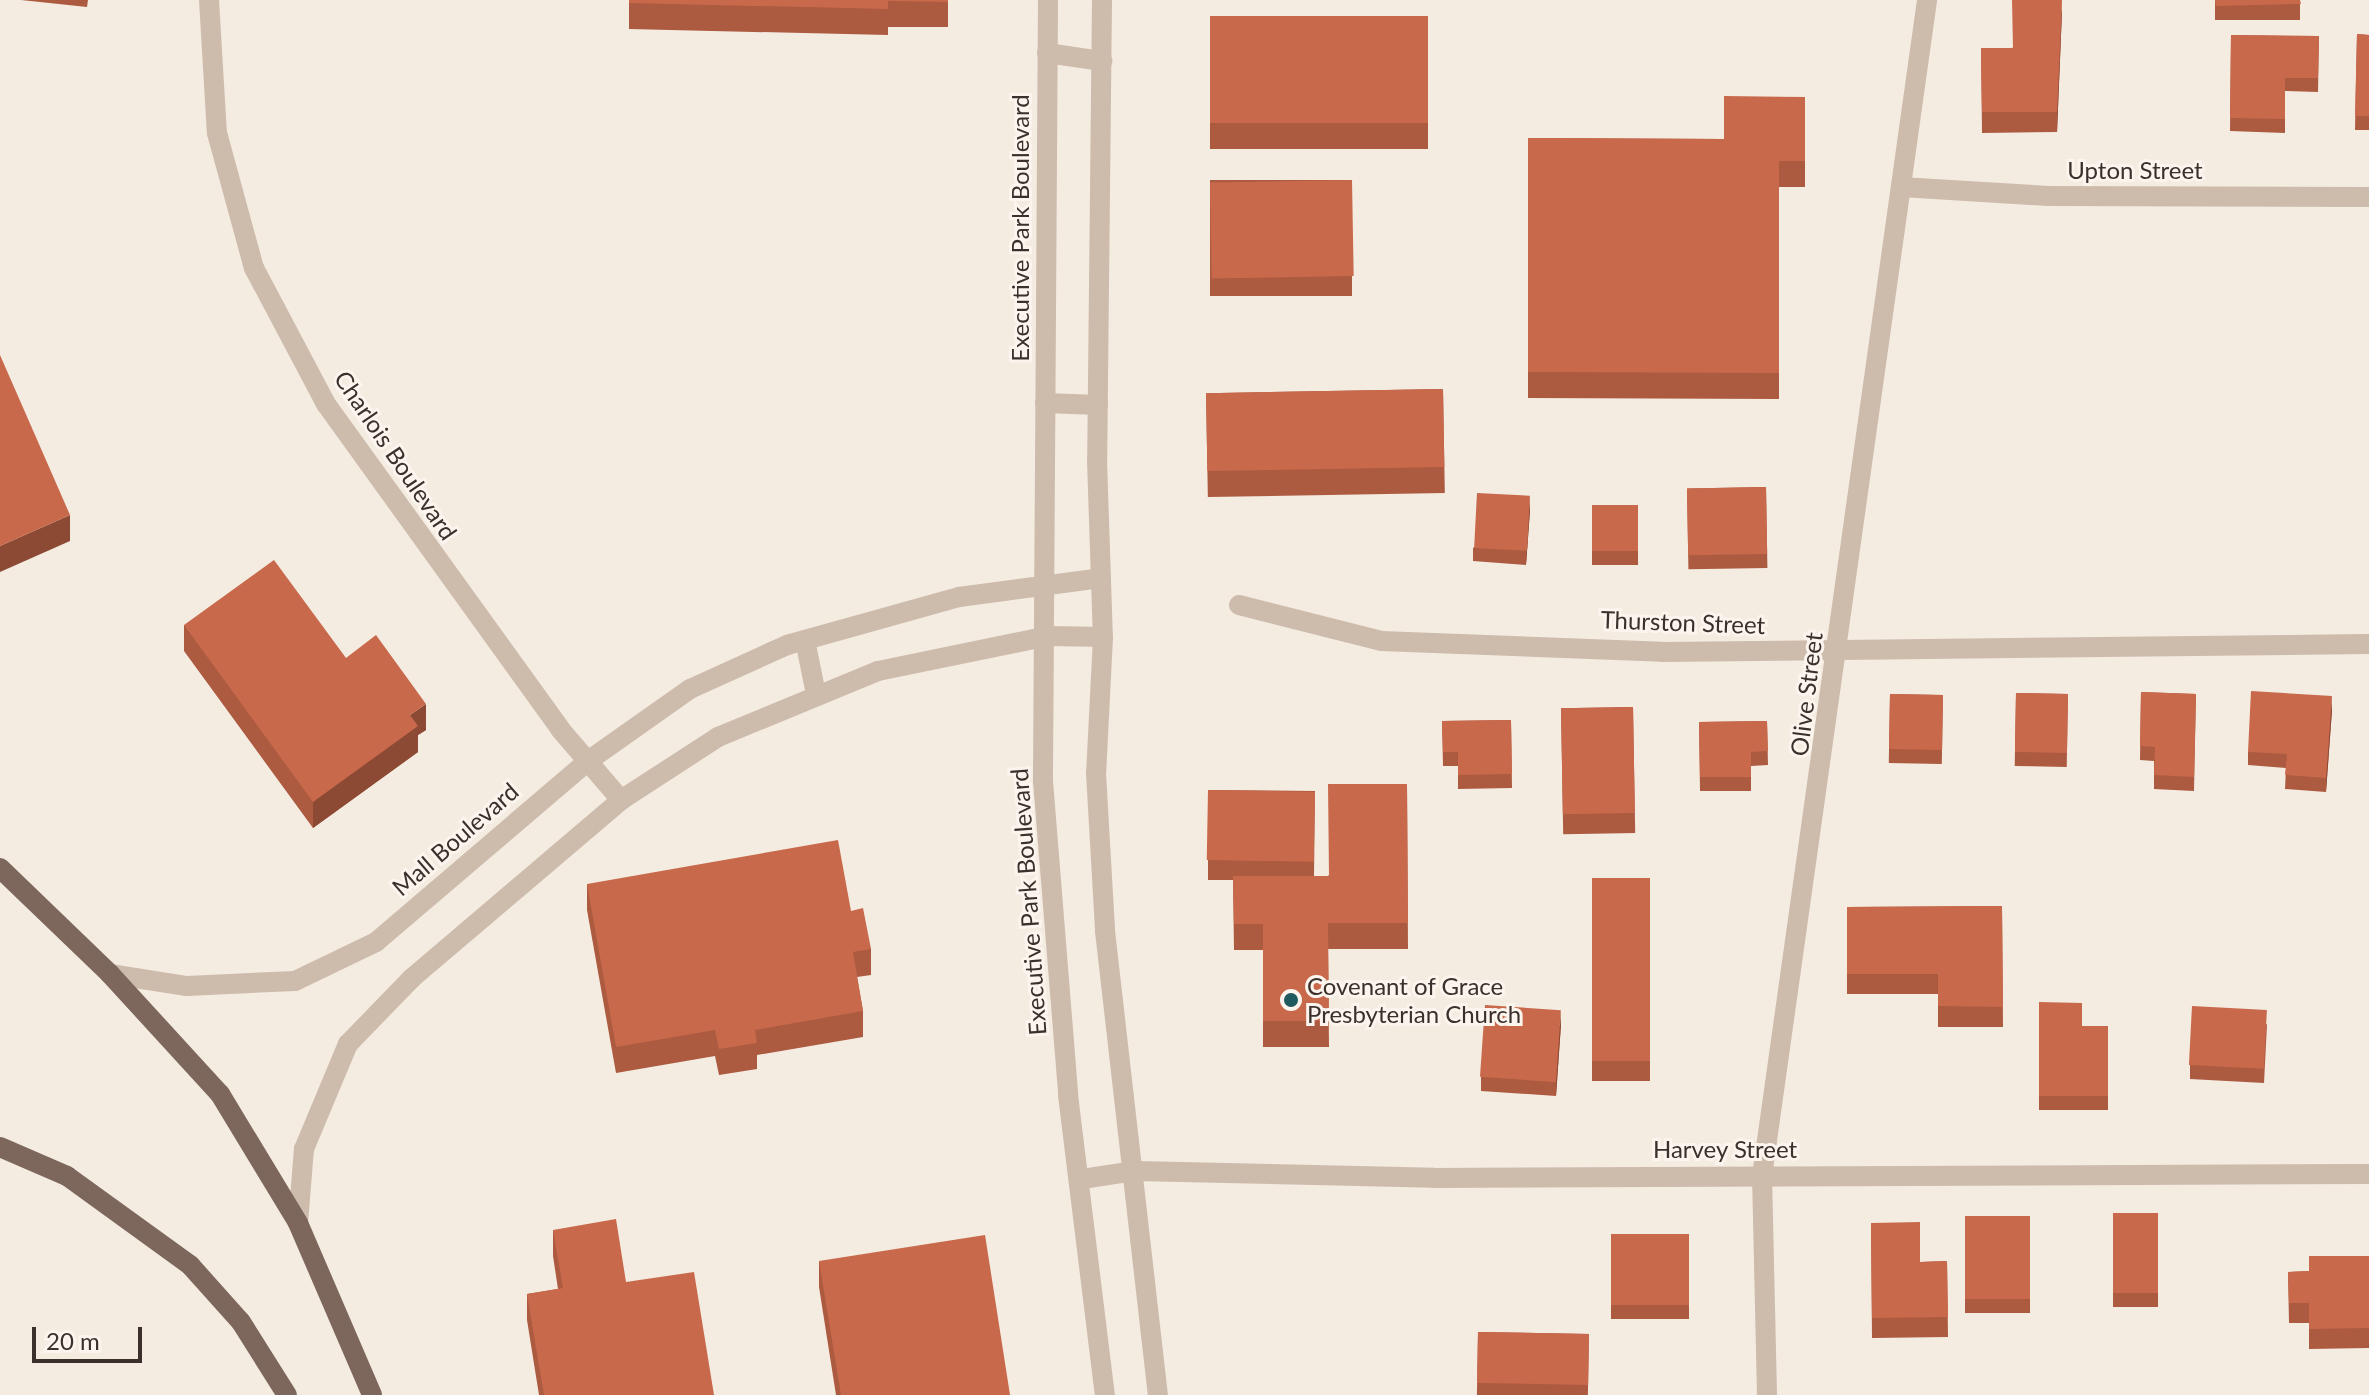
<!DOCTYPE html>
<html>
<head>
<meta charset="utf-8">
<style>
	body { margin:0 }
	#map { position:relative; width:2369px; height:1395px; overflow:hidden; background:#f4ebe1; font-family:Lato,sans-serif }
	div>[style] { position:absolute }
	.minor>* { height:20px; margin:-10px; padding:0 10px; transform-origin:10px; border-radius:10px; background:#cdbbac }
	.primary>* { height:20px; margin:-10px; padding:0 10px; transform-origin:10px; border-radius:10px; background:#7d675c }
	.wall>* { inset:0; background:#ac5a40; transform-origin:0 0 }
	.shaded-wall>* { inset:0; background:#8c4a34 }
	.building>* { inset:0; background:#c8694b; transform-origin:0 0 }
	.dots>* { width:22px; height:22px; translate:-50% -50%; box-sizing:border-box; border:4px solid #fbf5ee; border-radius:50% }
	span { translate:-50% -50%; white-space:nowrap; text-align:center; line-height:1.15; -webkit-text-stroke:6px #fbf5ee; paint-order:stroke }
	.street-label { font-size:24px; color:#3b302b }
	.poi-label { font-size:24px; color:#3b302b }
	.left { translate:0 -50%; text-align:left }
	.scale { position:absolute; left:32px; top:1327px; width:110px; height:36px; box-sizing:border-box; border:4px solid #3b302b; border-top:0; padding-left:10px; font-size:24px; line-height:28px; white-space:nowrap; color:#3b302b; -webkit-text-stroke:6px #fbf5ee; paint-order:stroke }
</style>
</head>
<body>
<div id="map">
	<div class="minor">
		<i style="left:209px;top:0;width:133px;rotate:86.6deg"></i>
		<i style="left:217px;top:133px;width:140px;rotate:74.7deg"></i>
		<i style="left:254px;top:268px;width:154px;rotate:62.1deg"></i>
		<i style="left:326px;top:404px;width:400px;rotate:54.2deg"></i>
		<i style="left:560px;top:729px;width:94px;rotate:49.3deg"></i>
		<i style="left:1048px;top:0;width:781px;rotate:90.37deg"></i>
		<i style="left:1043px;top:781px;width:315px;rotate:85.4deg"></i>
		<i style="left:1068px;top:1095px;width:302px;rotate:83deg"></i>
		<i style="left:1102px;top:0;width:460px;rotate:90.6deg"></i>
		<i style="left:1097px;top:460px;width:177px;rotate:88.1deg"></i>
		<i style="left:1103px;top:637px;width:136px;rotate:92.9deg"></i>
		<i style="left:1096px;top:773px;width:158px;rotate:86.7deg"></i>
		<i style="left:1105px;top:931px;width:467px;rotate:83.5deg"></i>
		<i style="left:1047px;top:53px;width:56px;rotate:8.3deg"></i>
		<i style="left:1901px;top:187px;width:148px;rotate:3.5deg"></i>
		<i style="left:2049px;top:196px;width:320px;rotate:0.2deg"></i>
		<i style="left:1045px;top:403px;width:53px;rotate:2.2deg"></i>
		<i style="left:1239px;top:605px;width:146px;rotate:14.2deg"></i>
		<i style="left:1381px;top:641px;width:281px;rotate:2.2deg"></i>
		<i style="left:1662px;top:652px;width:707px;rotate:-0.65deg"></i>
		<i style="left:805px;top:640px;width:55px;rotate:78.5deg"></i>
		<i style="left:110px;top:974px;width:78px;rotate:8.9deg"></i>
		<i style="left:187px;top:986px;width:108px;rotate:-2.7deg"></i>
		<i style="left:295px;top:981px;width:90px;rotate:-25.7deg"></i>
		<i style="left:376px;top:942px;width:279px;rotate:-40.5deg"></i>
		<i style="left:588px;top:761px;width:125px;rotate:-35.2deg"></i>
		<i style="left:690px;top:689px;width:107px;rotate:-24.4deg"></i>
		<i style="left:787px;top:645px;width:179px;rotate:-15.6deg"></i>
		<i style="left:959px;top:597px;width:143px;rotate:-7.6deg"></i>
		<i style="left:1082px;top:1179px;width:54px;rotate:-8.6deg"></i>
		<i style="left:1135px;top:1171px;width:299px;rotate:1.3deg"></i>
		<i style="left:1434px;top:1178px;width:935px;rotate:-0.25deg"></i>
		<i style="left:298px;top:1223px;width:74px;rotate:-85.4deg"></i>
		<i style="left:304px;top:1149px;width:114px;rotate:-67.3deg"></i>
		<i style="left:348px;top:1044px;width:92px;rotate:-45.9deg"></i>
		<i style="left:412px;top:978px;width:275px;rotate:-40.4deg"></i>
		<i style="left:621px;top:800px;width:116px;rotate:-33deg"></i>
		<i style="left:718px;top:737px;width:173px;rotate:-22.4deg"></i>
		<i style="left:878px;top:671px;width:175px;rotate:-11.6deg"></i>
		<i style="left:1049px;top:636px;width:54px;rotate:1.1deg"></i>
		<i style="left:1767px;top:1395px;width:219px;rotate:-91.3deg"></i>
		<i style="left:1762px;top:1176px;width:1188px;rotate:-82.01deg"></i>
	</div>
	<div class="primary">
		<i style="left:0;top:868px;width:153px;rotate:43.9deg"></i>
		<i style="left:110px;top:974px;width:163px;rotate:47.5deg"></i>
		<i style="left:220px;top:1094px;width:151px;rotate:58.8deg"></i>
		<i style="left:298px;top:1223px;width:187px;rotate:66.7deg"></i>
		<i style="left:0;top:1147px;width:73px;rotate:23.4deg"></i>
		<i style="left:67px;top:1176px;width:152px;rotate:35.9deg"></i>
		<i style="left:190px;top:1265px;width:76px;rotate:48.2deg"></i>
		<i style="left:241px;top:1322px;width:86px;rotate:57.8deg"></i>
	</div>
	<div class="wall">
		<i style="clip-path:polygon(21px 0,88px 0,87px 7px)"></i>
		<i style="clip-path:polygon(629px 0,948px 0,948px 27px,888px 27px,888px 35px,629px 29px)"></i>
		<i style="left:2215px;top:0;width:85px;height:20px"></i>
		<i style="clip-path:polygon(2062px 11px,2057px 132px,1982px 133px,1981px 48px,2012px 48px)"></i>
		<i style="left:1210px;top:16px;width:218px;height:133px"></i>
		<i style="clip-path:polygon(2357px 34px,2369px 35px,2369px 130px,2355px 130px)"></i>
		<i style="clip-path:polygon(2231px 35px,2319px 36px,2318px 92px,2285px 91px,2285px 133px,2230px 131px)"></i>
		<i style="clip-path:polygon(1805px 97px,1805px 187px,1779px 187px,1779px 399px,1528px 398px,1528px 138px,1724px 139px)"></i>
		<i style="left:1352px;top:180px;width:116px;height:142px;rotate:90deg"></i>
		<i style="left:1443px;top:389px;width:104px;height:237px;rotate:89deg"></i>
		<i style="left:1766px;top:487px;width:81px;height:79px;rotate:89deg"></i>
		<i style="left:1592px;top:505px;width:46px;height:60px"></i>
		<i style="clip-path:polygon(1530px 510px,1526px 565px,1473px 561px,1473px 548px)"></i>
		<i style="clip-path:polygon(184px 625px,346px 658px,426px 730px,418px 735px,418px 752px,313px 828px,184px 651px)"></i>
		<i style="clip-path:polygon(2141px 692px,2196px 694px,2194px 791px,2154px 789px,2154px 761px,2140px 760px)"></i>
		<i style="left:2016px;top:693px;width:52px;height:73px;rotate:1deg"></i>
		<i style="left:1890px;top:694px;width:53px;height:69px;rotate:1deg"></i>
		<i style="left:1633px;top:707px;width:126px;height:72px;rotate:89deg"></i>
		<i style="clip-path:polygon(2332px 710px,2326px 792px,2285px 789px,2286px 768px,2248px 765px,2248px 752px)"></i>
		<i style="clip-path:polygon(1511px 720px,1512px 788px,1458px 789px,1458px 766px,1443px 766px,1442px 721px)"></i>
		<i style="clip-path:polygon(1767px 721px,1768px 765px,1751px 766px,1751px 791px,1700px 791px,1699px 722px)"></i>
		<i style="clip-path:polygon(1407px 784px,1408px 949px,1328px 949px,1329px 1047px,1263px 1047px,1263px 950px,1234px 950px,1233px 880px,1208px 880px,1208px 790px,1315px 791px,1314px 876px,1328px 876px)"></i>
		<i style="left:1650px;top:878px;width:203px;height:58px;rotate:90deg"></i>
		<i style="clip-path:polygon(587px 884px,851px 911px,871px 949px,871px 975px,857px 977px,863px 1011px,863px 1037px,757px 1055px,757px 1069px,719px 1075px,715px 1056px,616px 1073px,587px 910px)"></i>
		<i style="clip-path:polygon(2002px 906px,2003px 1027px,1938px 1027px,1938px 994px,1847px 994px,1847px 907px)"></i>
		<i style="clip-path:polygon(2039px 1002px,2082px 1026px,2108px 1026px,2108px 1110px,2039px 1110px)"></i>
		<i style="clip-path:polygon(1561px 1024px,1556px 1096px,1481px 1091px,1481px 1077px)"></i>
		<i style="clip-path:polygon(2267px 1024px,2264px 1083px,2190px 1079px,2190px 1065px)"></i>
		<i style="left:2113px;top:1213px;width:45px;height:94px"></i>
		<i style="left:1965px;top:1216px;width:65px;height:97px"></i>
		<i style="clip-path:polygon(1871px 1223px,1920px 1262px,1947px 1261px,1948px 1337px,1872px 1338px)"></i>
		<i style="clip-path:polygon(553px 1230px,626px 1282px,714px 1395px,539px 1395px,527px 1320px,527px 1294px,558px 1289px,553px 1256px)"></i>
		<i style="left:1611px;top:1234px;width:78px;height:85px"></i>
		<i style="clip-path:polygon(2369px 1256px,2369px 1348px,2309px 1349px,2309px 1323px,2289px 1323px,2288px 1272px,2309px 1271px)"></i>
		<i style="clip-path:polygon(819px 1261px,1010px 1395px,836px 1395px,819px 1287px)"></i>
		<i style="left:1478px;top:1332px;width:111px;height:63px;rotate:1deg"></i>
	</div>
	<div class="shaded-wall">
		<i style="clip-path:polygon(2062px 0,2062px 11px,2057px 132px,2057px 112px)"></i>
		<i style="clip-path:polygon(1530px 496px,1530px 510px,1526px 565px,1526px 551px)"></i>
		<i style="clip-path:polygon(70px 515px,70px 541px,0 572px,0 546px)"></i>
		<i style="clip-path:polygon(2332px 696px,2332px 710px,2326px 792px,2326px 778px)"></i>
		<i style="clip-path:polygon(426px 704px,426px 730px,418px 735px,418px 752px,313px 828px,313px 802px,410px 715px)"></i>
		<i style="clip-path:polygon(1561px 1010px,1561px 1024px,1556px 1096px,1556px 1083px)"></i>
	</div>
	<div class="building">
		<i style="clip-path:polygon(629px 0,948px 0,948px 2px,888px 1px,888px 9px,629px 3px)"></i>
		<i style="clip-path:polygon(2012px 0,2062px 0,2057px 112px,1982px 112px,1981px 48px,2013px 48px)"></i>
		<i style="clip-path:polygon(2215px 0,2300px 0,2301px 4px,2216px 6px)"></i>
		<i style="left:1210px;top:16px;width:218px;height:107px"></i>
		<i style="clip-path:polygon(2357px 34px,2369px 35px,2369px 116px,2355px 116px)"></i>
		<i style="clip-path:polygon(2231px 35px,2319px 36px,2318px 78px,2285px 78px,2285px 119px,2230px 118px)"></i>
		<i style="clip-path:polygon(1724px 96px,1805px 97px,1805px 161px,1779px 161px,1779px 373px,1528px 372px,1528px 138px,1724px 139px)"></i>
		<i style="left:1352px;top:180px;width:96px;height:142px;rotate:89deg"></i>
		<i style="clip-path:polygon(0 355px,70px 515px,0 546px)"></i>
		<i style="left:1443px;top:389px;width:78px;height:237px;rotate:89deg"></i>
		<i style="left:1766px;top:487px;width:67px;height:79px;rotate:89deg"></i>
		<i style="left:1477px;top:493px;width:53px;height:55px;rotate:3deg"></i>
		<i style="left:1592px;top:505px;width:46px;height:46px"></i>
		<i style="clip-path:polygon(274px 560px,346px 658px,376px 635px,426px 704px,410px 715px,418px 726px,313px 802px,184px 625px)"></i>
		<i style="clip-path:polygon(2251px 691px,2332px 696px,2326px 778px,2285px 775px,2287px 754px,2248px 752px)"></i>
		<i style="clip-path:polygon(2141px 692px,2196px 694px,2194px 777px,2154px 775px,2155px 747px,2140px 746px)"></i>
		<i style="left:2016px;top:693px;width:52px;height:59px;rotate:1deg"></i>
		<i style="left:1890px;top:694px;width:53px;height:55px;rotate:1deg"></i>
		<i style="left:1633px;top:707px;width:106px;height:72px;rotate:89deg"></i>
		<i style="clip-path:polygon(1511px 720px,1512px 774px,1458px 775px,1458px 752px,1443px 752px,1442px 721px)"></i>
		<i style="clip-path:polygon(1767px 721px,1768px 751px,1751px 752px,1751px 777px,1700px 777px,1699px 722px)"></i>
		<i style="clip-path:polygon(1328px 784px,1407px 784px,1408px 923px,1328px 923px,1329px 1021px,1263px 1021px,1263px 924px,1234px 924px,1233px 876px,1329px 876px)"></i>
		<i style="left:1208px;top:790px;width:107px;height:70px;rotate:1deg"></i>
		<i style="clip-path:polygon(838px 840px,851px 911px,863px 908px,871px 949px,853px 952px,863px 1011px,755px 1030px,757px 1043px,719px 1049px,715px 1030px,616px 1047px,587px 884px)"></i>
		<i style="left:1650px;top:878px;width:183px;height:58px;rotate:90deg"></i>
		<i style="clip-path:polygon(2002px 906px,2003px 1007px,1938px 1006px,1938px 974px,1847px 974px,1847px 907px)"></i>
		<i style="clip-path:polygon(2039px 1002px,2082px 1003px,2082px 1026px,2108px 1026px,2108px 1096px,2039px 1096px)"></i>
		<i style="left:1485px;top:1005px;width:76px;height:72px;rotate:4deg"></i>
		<i style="left:2192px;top:1006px;width:75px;height:59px;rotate:3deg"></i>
		<i style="left:2113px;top:1213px;width:45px;height:80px"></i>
		<i style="left:1965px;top:1216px;width:65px;height:83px"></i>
		<i style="clip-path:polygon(616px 1219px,626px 1282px,694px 1272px,714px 1395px,544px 1395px,527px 1294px,563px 1288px,553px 1230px)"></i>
		<i style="clip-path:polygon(1920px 1222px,1920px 1262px,1947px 1261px,1948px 1317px,1872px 1318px,1871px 1223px)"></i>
		<i style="left:1611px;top:1234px;width:78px;height:71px"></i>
		<i style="clip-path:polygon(985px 1235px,1010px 1395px,841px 1395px,819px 1261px)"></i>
		<i style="clip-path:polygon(2309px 1256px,2369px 1256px,2369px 1328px,2309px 1329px,2309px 1303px,2289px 1303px,2288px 1272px,2309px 1271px)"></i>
		<i style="left:1478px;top:1332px;width:111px;height:51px;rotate:1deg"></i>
	</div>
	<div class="dots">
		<i style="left:1291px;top:1000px;background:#1f5a5e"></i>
	</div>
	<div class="street-label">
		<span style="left:2135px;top:170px">Upton Street</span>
		<span style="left:1020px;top:228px;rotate:-90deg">Executive Park Boulevard</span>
		<span style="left:396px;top:455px;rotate:56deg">Charlois Boulevard</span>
		<span style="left:1683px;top:622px;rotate:2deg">Thurston Street</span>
		<span style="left:1806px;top:694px;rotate:-83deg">Olive Street</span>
		<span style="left:455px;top:839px;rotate:-41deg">Mall Boulevard</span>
		<span style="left:1028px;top:902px;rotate:-94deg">Executive Park Boulevard</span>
		<span style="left:1725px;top:1149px">Harvey Street</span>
	</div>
	<div class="poi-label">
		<span class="left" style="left:1307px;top:1000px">Covenant of Grace<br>Presbyterian Church</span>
	</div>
	<div class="scale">20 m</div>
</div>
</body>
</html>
